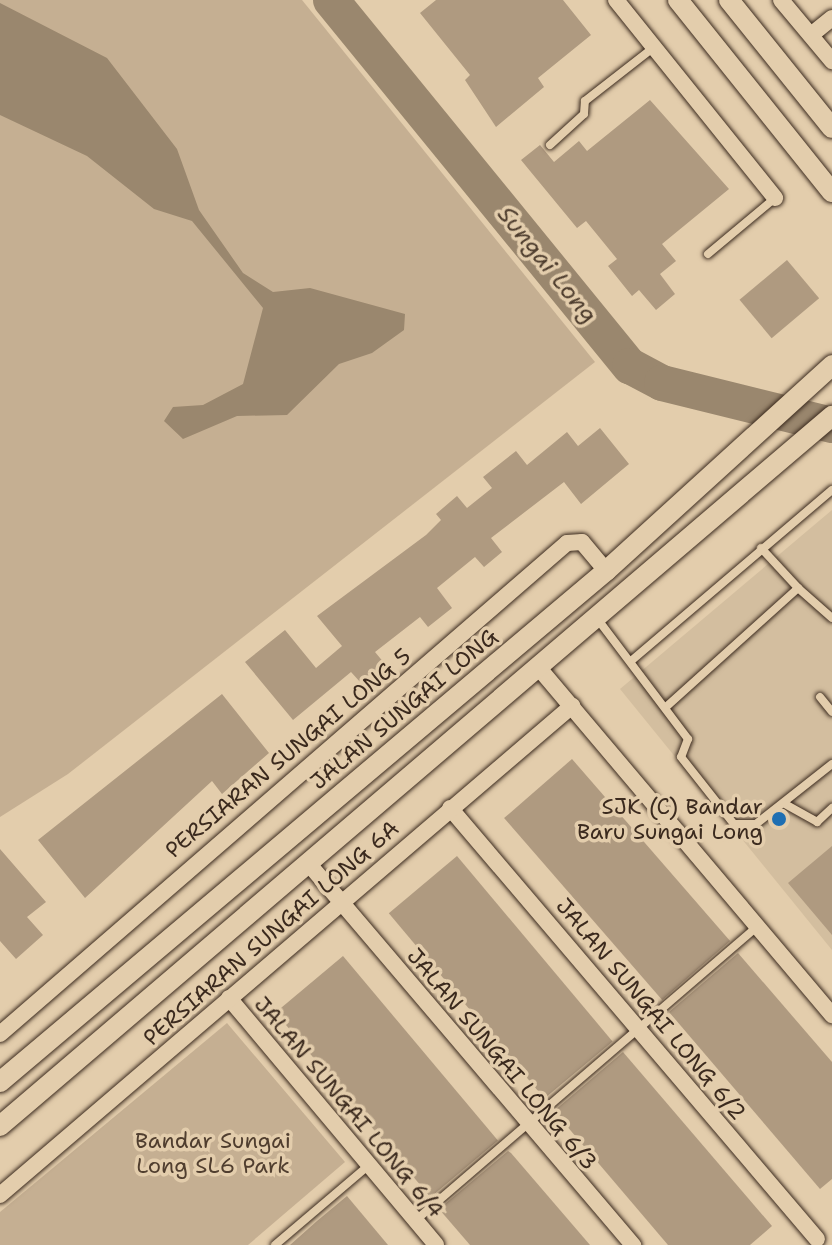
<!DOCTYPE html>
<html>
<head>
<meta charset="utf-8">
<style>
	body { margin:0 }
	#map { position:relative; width:832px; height:1245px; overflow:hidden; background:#e3cdac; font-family:"Shantell Sans",sans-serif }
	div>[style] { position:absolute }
	.built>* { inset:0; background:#d3be9f }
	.green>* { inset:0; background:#c5af92 }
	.water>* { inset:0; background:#9a876e }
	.river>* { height:36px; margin:-18px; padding:0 18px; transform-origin:18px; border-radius:18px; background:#9a876e }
	.building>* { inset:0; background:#af9a80; transform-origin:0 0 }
	.roads { filter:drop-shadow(0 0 2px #3b2a1e) drop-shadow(0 0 2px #3b2a1e) }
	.service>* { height:8px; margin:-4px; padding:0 4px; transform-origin:4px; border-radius:4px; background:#e3cdac }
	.minor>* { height:16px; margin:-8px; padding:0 8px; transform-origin:8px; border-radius:8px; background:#e3cdac }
	.tertiary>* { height:20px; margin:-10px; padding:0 10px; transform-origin:10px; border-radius:10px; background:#e3cdac }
	.dots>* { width:22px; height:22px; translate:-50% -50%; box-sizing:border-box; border:4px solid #e3cdac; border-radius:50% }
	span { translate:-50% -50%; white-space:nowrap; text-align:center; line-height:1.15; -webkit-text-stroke:7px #e3cdac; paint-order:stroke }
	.street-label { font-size:22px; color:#3b2a1e }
	.poi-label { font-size:22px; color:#3b2a1e }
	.right { translate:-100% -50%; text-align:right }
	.park-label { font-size:22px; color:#503e2f }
	.water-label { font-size:24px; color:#4e3d2e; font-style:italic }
</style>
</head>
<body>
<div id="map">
	<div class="built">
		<i style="clip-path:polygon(832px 510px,832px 950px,620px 689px)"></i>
	</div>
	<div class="green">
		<i style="clip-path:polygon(0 0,302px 0,595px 362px,68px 774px,0 817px)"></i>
		<i style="clip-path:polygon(227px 1023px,345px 1162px,248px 1245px,0 1245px,0 1212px)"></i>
	</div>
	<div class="water">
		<i style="clip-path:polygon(0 3px,107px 58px,177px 149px,199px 210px,243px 273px,273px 292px,310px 288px,405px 314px,404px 330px,372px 353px,339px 364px,287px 415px,237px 416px,183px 439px,164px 421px,173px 407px,203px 405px,243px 384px,263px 308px,192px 221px,154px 209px,87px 156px,0 115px)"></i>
	</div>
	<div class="river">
		<i style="left:331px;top:0;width:473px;rotate:50.8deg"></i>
		<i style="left:630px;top:366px;width:36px;rotate:28deg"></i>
		<i style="left:662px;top:383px;width:175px;rotate:13.9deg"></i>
	</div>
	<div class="building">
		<i style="clip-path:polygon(436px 0,563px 0,591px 35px,538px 78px,544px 87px,496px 127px,465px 80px,470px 75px,420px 13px)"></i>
		<i style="clip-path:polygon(650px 100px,729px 189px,662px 244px,676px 261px,660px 274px,675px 294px,656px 310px,639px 290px,632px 296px,608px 266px,617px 259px,586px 221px,577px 228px,521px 160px,540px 145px,554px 162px,579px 141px,587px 151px)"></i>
		<i style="left:787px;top:260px;width:50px;height:62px;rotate:50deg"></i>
		<i style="clip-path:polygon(600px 428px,629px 464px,581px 504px,564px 482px,491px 538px,502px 552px,484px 567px,475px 557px,437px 588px,452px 608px,428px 627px,420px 617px,375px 652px,385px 664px,361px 683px,351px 672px,293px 720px,245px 662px,285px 630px,316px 668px,342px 646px,317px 616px,426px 535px,441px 520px,436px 514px,457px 496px,467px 508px,492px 488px,483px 477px,516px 451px,527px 465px,567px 432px,578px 446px)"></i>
		<i style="clip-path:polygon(222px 694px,269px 753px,222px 794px,212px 781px,85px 898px,38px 840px)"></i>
		<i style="left:572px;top:759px;width:241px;height:90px;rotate:49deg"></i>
		<i style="clip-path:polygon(832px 846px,832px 935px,788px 883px)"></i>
		<i style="clip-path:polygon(0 849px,46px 902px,27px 917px,43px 935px,16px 959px,0 941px)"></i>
		<i style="left:457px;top:856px;width:242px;height:89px;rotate:50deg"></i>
		<i style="clip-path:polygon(738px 953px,832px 1062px,832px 1179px,820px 1189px,669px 1012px)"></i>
		<i style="left:343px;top:956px;width:241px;height:88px;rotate:50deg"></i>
		<i style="clip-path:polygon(623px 1052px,772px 1226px,750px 1245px,668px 1245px,554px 1111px)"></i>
		<i style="clip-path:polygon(508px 1151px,511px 1153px,590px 1245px,470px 1245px,439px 1209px)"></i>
		<i style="clip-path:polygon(347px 1196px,388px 1245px,290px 1245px,317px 1221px)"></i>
	</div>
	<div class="roads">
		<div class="service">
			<i style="left:550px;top:145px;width:46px;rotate:-42.4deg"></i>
			<i style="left:584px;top:114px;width:13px;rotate:-86deg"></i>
			<i style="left:585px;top:101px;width:88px;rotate:-38deg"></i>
			<i style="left:708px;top:254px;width:87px;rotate:-39.9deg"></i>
			<i style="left:761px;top:548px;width:54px;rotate:47.2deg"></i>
			<i style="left:596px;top:617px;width:153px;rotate:53deg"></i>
			<i style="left:688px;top:739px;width:19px;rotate:111deg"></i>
			<i style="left:681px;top:757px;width:85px;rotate:51.7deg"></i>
			<i style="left:734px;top:824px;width:22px"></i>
			<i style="left:756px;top:824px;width:97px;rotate:-38.3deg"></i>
			<i style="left:631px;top:661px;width:264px;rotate:-40.4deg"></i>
			<i style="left:820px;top:697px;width:19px;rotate:51deg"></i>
			<i style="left:666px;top:707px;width:178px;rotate:-42deg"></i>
			<i style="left:798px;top:588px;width:45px;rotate:41.4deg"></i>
			<i style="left:785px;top:804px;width:37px;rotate:29deg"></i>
			<i style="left:817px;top:822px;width:21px;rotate:-43deg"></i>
			<i style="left:416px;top:1220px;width:450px;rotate:-40.7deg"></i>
			<i style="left:275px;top:1245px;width:123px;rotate:-40.4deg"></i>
		</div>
		<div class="minor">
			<i style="left:616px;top:0;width:254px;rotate:51.2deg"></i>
			<i style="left:781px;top:0;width:80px;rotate:50.1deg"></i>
			<i style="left:811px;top:35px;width:27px;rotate:-39deg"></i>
			<i style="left:538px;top:667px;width:456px;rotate:49.8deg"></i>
			<i style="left:450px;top:808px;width:566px;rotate:49.59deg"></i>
			<i style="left:308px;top:863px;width:502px;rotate:49.61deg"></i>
			<i style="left:229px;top:998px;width:322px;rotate:50deg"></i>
			<i style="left:0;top:1034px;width:750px;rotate:-40.89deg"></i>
			<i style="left:567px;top:543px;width:15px;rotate:-4deg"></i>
			<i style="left:582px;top:542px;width:38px;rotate:50deg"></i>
			<i style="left:0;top:1195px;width:753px;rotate:-40.53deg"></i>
		</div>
		<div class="tertiary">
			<i style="left:678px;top:0;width:246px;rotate:51.3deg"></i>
			<i style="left:729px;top:0;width:164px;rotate:51.2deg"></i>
			<i style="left:0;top:1082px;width:793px;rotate:-40.14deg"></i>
			<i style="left:606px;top:571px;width:306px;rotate:-42.3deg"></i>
			<i style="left:0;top:1126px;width:1094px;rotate:-40.48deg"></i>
		</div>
	</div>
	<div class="dots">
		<i style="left:779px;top:819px;background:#1f6fb2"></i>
	</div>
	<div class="street-label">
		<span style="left:404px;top:709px;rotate:-40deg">JALAN SUNGAI LONG</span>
		<span style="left:288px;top:753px;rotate:-40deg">PERSIARAN SUNGAI LONG 5</span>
		<span style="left:271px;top:933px;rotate:-41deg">PERSIARAN SUNGAI LONG 6A</span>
		<span style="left:651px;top:1009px;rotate:50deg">JALAN SUNGAI LONG 6/2</span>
		<span style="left:502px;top:1059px;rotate:50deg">JALAN SUNGAI LONG 6/3</span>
		<span style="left:349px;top:1107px;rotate:50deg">JALAN SUNGAI LONG 6/4</span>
	</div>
	<div class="poi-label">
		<span class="right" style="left:763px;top:819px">SJK (C) Bandar<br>Baru Sungai Long</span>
	</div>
	<div class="park-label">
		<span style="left:213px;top:1153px">Bandar Sungai<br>Long SL6 Park</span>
	</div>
	<div class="water-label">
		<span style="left:547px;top:265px;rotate:51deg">Sungai Long</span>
	</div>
</div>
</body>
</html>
